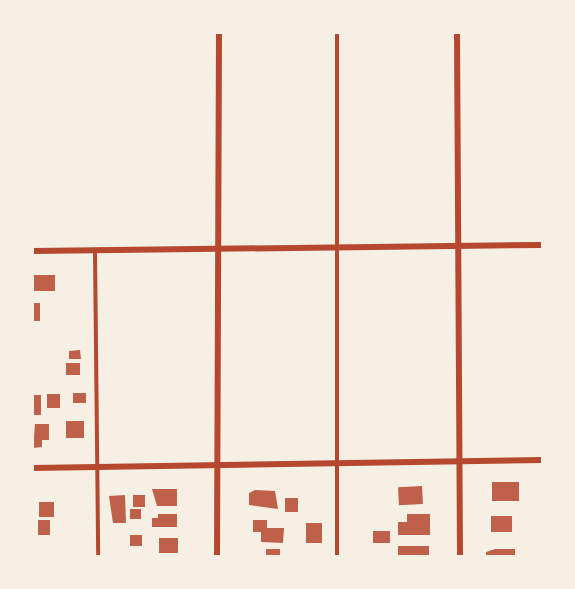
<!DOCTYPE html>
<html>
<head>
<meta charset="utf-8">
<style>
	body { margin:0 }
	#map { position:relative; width:575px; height:589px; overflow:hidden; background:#f6efe4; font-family:Helvetica,sans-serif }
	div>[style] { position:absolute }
	.building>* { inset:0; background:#bf614a; transform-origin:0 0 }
	.service>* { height:4px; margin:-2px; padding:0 2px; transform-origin:2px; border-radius:2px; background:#b5482f }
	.minor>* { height:6px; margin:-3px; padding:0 3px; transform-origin:3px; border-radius:3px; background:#b5482f }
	span { translate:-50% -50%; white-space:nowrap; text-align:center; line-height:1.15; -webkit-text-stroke:6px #f6efe4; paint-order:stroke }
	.frame { position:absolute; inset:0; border:34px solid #f6efe4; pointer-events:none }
</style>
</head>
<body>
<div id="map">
	<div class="building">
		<i style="left:33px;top:275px;width:22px;height:16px"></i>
		<i style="left:33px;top:303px;width:7px;height:18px"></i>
		<i style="clip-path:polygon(80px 350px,81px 359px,69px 359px,69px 351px)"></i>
		<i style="left:66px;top:363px;width:14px;height:12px"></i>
		<i style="left:86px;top:393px;width:10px;height:13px;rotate:90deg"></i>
		<i style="left:47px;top:394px;width:13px;height:14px"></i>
		<i style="left:33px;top:395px;width:8px;height:20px"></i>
		<i style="left:66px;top:421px;width:18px;height:17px"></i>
		<i style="clip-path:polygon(35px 424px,49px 424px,49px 440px,42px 440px,42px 447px,33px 448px)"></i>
		<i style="left:519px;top:482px;width:19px;height:27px;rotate:90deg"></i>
		<i style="left:422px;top:486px;width:18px;height:24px;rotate:87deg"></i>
		<i style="clip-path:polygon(152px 489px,177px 489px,177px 506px,157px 506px)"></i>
		<i style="clip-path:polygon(255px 490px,275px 491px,278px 509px,249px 505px,249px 493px)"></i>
		<i style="clip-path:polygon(125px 495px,126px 523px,113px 523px,109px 496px)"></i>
		<i style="left:133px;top:495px;width:12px;height:12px"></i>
		<i style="left:285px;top:498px;width:13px;height:14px"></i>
		<i style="left:39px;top:502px;width:15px;height:15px"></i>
		<i style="left:130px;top:509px;width:11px;height:10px"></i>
		<i style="clip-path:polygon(158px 514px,177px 514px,177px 527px,152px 527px,152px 518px,158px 518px)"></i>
		<i style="clip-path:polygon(407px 514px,430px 514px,430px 535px,398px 535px,398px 522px,407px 522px)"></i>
		<i style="left:491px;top:516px;width:21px;height:16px"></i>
		<i style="left:38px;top:520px;width:12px;height:15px"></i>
		<i style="clip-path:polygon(253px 520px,267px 520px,267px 528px,284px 528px,283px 543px,261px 542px,261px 532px,253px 532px)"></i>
		<i style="left:306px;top:523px;width:16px;height:20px"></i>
		<i style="left:373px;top:531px;width:17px;height:12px"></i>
		<i style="left:130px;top:535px;width:12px;height:11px"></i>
		<i style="left:159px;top:538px;width:19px;height:15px"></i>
		<i style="left:398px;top:546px;width:31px;height:10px"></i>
		<i style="left:266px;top:549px;width:14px;height:7px"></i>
		<i style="clip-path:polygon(495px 549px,515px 549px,515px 556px,486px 556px,486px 552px)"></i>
	</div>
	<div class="service">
		<i style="left:337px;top:33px;width:523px;rotate:90deg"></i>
		<i style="left:95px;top:251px;width:305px;rotate:89.4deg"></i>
	</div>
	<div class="minor">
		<i style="left:457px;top:33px;width:523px;rotate:89.67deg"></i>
		<i style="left:33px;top:251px;width:509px;rotate:-0.68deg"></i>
		<i style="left:33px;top:468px;width:509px;rotate:-0.9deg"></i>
		<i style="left:217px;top:556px;width:523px;rotate:-89.78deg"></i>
	</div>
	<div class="frame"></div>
</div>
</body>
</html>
